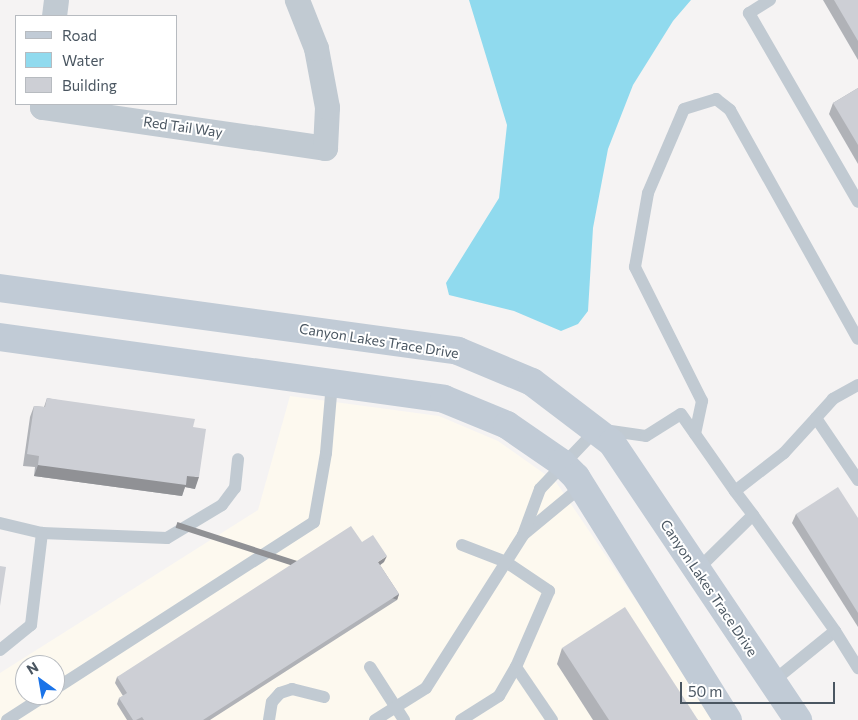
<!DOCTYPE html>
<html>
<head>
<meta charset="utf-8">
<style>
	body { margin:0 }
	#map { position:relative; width:858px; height:720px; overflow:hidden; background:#f5f3f3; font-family:Commissioner,sans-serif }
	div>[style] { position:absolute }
	.commercial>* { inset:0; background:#fdf9ef }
	.water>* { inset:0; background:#90daee }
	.lane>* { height:12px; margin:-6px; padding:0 6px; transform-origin:6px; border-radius:6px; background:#c1cad2 }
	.street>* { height:25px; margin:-12.5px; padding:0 12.5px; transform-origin:12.5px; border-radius:12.5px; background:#c1cad2 }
	.secondary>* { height:28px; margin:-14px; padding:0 14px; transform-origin:14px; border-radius:14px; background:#c1cbd6 }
	.wall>* { inset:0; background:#b0b2b7 }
	.shaded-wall>* { inset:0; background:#909195; transform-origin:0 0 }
	.building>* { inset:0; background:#cdcfd5 }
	span { translate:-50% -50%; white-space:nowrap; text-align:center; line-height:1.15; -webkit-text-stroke:4px #fff; paint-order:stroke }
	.street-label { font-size:14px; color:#4a5661 }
	.legend { position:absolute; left:15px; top:15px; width:162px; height:90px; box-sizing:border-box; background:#fff; border:1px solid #b7bbc0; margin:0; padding:6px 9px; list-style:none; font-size:15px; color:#4a5661 }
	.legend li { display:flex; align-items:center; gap:10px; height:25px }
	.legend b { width:25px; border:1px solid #b7bbc0 }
	.north { position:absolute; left:15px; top:655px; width:50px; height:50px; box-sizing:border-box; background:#fff; border:1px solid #b7bbc0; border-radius:50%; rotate:328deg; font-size:14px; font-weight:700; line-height:20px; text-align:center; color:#4a5661 }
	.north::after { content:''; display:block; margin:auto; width:18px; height:22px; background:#1a73e8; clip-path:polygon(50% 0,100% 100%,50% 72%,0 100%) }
	.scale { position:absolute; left:680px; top:682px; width:155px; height:22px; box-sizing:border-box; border:2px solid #4a5661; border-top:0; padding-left:6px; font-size:15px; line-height:18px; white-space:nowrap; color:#4a5661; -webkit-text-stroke:4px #fff; paint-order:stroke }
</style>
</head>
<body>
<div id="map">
	<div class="commercial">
		<i style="clip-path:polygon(evenodd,290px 396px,439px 416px,498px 441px,556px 482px,717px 720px,0 720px,0 673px,258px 510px,290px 396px,25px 665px,55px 665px,55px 695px,25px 695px,25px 665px)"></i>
	</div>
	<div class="water">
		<i style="clip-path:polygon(469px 0,691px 0,673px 21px,633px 85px,608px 149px,593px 228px,588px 311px,578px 324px,561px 331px,514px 311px,449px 295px,446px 283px,499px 198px,507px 125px)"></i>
	</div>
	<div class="lane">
		<i style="left:770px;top:0;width:25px;rotate:148deg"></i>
		<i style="left:749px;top:13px;width:218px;rotate:60deg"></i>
		<i style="left:858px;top:385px;width:29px;rotate:151deg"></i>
		<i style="left:833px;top:399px;width:25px;rotate:132deg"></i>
		<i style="left:816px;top:418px;width:75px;rotate:55.9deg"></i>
		<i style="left:695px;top:434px;width:34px;rotate:-78deg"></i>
		<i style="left:702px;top:401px;width:150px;rotate:-116.6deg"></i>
		<i style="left:635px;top:267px;width:75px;rotate:-80deg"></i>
		<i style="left:648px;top:193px;width:91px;rotate:-66.8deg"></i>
		<i style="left:684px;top:109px;width:34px;rotate:-17deg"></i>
		<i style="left:716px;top:99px;width:18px;rotate:38deg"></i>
		<i style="left:730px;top:110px;width:262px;rotate:60.8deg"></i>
		<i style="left:753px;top:515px;width:142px;rotate:54.7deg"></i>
		<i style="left:835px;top:631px;width:81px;rotate:141deg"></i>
		<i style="left:0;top:523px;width:43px;rotate:13.4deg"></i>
		<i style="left:42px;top:533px;width:125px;rotate:2.3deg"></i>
		<i style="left:167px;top:538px;width:64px;rotate:-31deg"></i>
		<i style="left:222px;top:505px;width:21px;rotate:-53deg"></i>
		<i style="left:235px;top:488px;width:29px;rotate:-84deg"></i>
		<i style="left:523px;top:535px;width:77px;rotate:-39.7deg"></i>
		<i style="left:462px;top:545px;width:47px;rotate:21.1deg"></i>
		<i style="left:506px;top:562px;width:52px;rotate:34deg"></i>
		<i style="left:549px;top:591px;width:83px;rotate:113.5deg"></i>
		<i style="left:516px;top:667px;width:64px;rotate:55.8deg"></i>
		<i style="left:697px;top:570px;width:78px;rotate:-44.5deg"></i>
		<i style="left:753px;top:515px;width:30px;rotate:-127deg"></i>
		<i style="left:835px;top:631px;width:44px;rotate:58.1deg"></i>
		<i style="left:0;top:650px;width:40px;rotate:-39deg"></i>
		<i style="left:31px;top:625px;width:93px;rotate:-83.2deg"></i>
		<i style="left:370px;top:667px;width:63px;rotate:57.3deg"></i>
		<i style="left:55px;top:689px;width:308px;rotate:-32.8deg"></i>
		<i style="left:314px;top:522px;width:70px;rotate:-80.1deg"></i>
		<i style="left:326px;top:453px;width:70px;rotate:-85.1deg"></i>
		<i style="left:7px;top:720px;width:46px;rotate:-32.7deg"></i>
		<i style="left:269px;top:720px;width:18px;rotate:-81deg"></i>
		<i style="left:272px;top:702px;width:12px;rotate:-48deg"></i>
		<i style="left:280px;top:693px;width:13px;rotate:-18deg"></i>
		<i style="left:292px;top:689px;width:33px;rotate:14deg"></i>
		<i style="left:375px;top:720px;width:60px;rotate:-32.1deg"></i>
		<i style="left:426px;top:688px;width:181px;rotate:-57.6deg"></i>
		<i style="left:523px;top:535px;width:49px;rotate:-69.7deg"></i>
		<i style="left:540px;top:489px;width:83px;rotate:-46.5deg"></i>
		<i style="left:597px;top:429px;width:49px;rotate:8.1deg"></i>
		<i style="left:646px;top:436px;width:41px;rotate:-32.2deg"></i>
		<i style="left:681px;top:414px;width:94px;rotate:55deg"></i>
		<i style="left:735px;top:491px;width:62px;rotate:-37.8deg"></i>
		<i style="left:784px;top:453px;width:47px;rotate:-47.6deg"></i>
		<i style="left:461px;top:720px;width:45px;rotate:-32.3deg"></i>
		<i style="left:499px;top:696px;width:34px;rotate:-60deg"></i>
	</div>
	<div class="street">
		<i style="left:54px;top:16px;width:16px;rotate:-83deg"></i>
		<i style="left:42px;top:104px;width:3px;rotate:90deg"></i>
		<i style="left:42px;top:107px;width:286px;rotate:8.2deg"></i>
		<i style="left:325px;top:148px;width:41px;rotate:-87.2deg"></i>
		<i style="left:327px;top:107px;width:60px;rotate:-100.6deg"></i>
		<i style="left:316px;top:48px;width:52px;rotate:-111.6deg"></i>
	</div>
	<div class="secondary">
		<i style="left:0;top:288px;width:462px;rotate:7.8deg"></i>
		<i style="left:458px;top:351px;width:80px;rotate:22.7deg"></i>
		<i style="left:532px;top:382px;width:101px;rotate:37.3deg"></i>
		<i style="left:612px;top:443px;width:334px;rotate:56.1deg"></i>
		<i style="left:0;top:337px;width:448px;rotate:7.9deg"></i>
		<i style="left:444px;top:399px;width:68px;rotate:22.4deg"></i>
		<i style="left:507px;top:425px;width:67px;rotate:34.6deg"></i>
		<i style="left:562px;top:463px;width:20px;rotate:45deg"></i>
		<i style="left:576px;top:477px;width:287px;rotate:58deg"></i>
	</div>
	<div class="wall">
		<i style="clip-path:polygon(823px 0,858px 0,858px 60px)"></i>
		<i style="clip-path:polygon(858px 88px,858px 164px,829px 114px,833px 103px)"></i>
		<i style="clip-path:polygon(47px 398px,193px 427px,195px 489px,185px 487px,182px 496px,34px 476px,35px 467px,23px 466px,30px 417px,34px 406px,44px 407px)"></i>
		<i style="clip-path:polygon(796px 514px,858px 518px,858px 627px,792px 523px)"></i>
		<i style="clip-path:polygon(384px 562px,380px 565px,399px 594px,397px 600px,210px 720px,127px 720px,117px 704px,119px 698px,123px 696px,115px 683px,117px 677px)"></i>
		<i style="clip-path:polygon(562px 648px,698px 720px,593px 720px,557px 664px)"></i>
	</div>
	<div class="shaded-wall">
		<i style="clip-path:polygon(38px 465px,187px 476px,199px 477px,195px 489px,185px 487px,182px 496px,34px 476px)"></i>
		<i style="clip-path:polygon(387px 556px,384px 562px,376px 568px,378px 562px)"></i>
		<i style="left:399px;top:594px;width:6px;height:233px;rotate:108deg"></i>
	</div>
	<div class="building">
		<i style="clip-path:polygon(834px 0,858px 0,858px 41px)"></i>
		<i style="clip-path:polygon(858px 88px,858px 145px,833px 103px)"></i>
		<i style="clip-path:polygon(47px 398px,195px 419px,193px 427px,206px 429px,199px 477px,187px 476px,186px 485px,38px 465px,39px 456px,27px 454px,34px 406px,45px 407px)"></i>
		<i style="clip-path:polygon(838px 487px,858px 518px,858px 613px,796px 514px)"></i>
		<i style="clip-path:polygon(351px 526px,362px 542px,373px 535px,387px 556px,378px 562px,399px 594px,203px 720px,144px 720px,142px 717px,136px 720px,133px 720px,119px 698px,127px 693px,117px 677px)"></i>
		<i style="clip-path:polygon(0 566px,6px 567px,0 606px)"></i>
		<i style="clip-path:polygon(625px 607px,698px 720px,609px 720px,562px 648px)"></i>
	</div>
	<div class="street-label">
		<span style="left:183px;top:127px;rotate:8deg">Red Tail Way</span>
		<span style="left:379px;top:341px;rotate:9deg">Canyon Lakes Trace Drive</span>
		<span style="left:709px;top:588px;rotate:56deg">Canyon Lakes Trace Drive</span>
	</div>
	<ul class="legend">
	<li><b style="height:6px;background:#c1cbd6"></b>Road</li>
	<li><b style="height:14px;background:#90daee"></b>Water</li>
	<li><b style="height:14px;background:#cdcfd5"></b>Building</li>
	</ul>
	<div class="north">N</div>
	<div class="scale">50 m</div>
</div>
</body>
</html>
